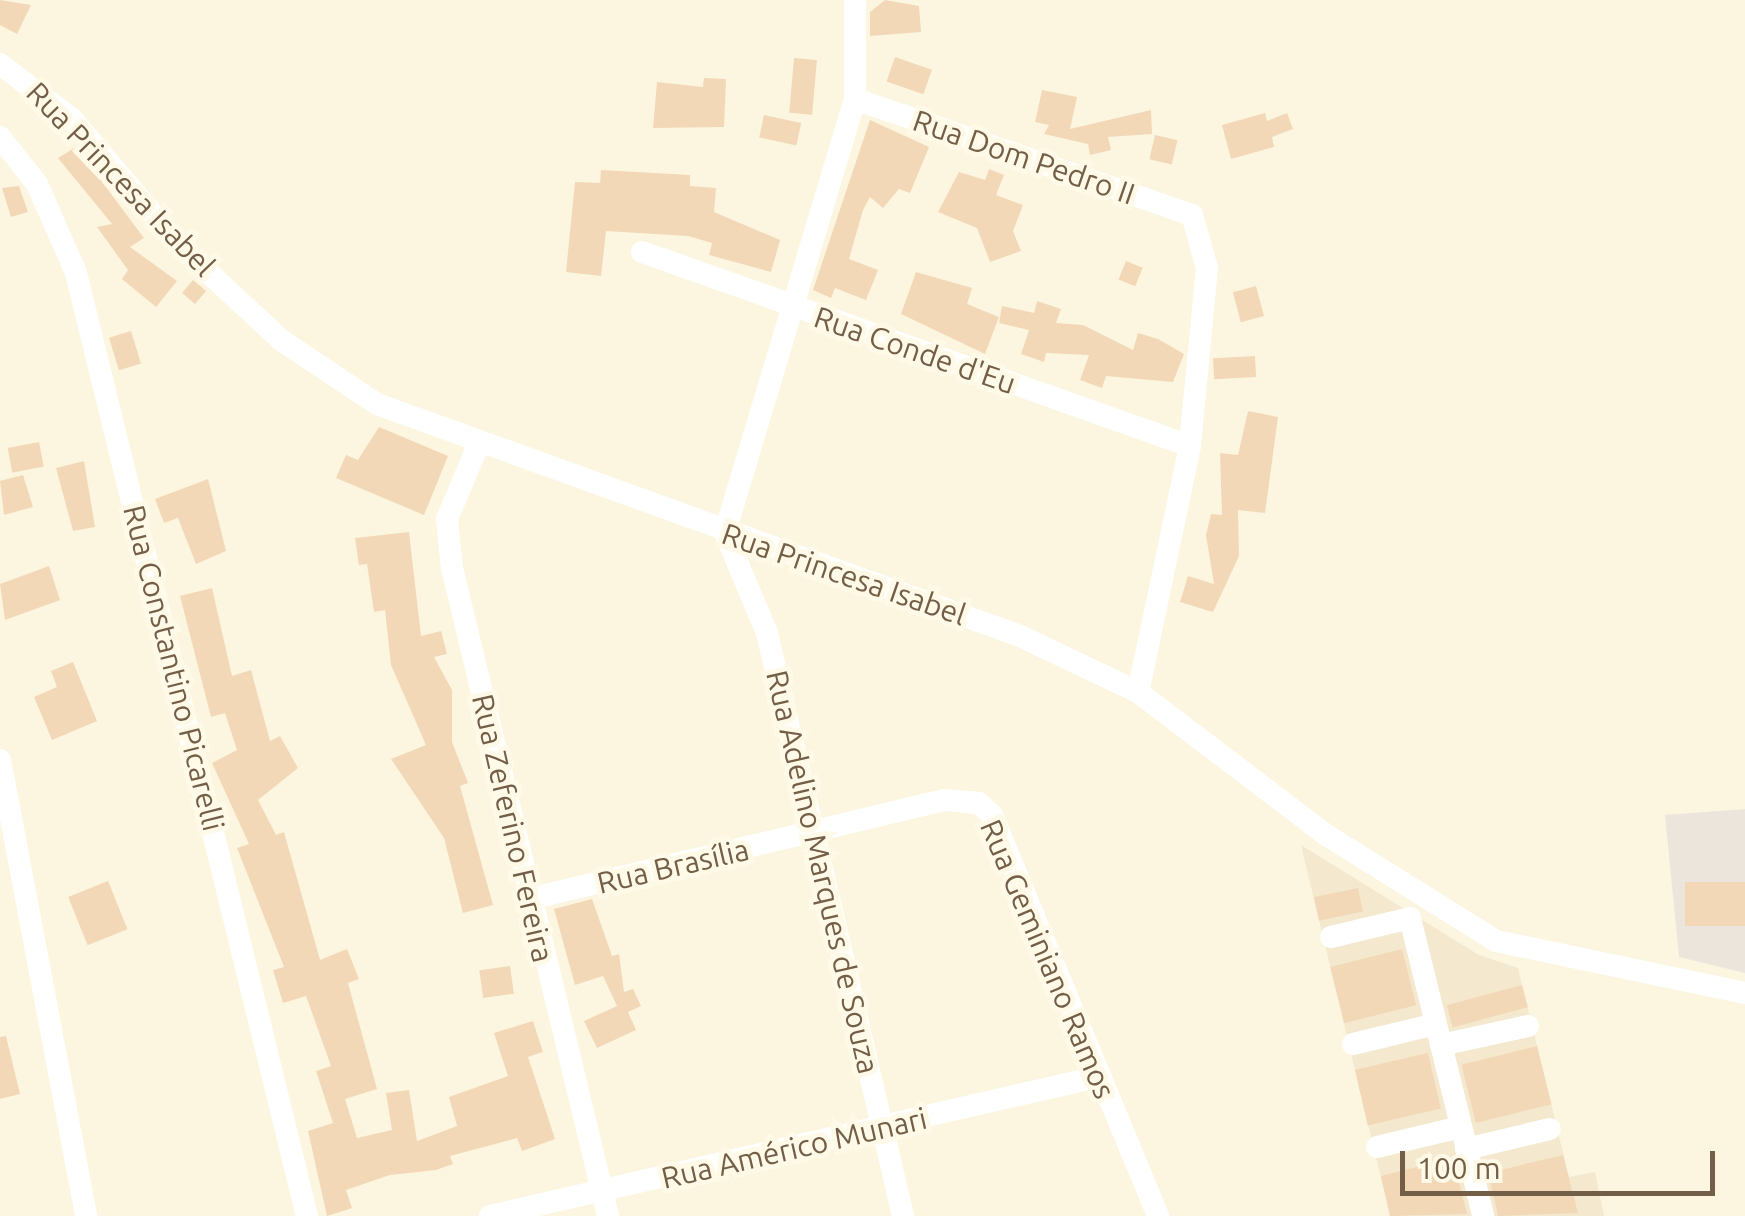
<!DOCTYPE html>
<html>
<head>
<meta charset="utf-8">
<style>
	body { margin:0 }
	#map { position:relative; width:1745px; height:1216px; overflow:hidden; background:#fcf6e0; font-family:Ubuntu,sans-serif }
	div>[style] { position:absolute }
	.residential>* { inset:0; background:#f4e9ce }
	.industrial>* { inset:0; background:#ebe5dc }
	.building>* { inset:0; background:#f2d8b7; transform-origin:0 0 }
	.minor>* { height:22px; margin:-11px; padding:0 11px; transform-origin:11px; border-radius:11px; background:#fff }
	span { translate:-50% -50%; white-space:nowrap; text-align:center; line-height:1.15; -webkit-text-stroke:10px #fff9e7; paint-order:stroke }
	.street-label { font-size:30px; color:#735e47 }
	.scale { position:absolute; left:1400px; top:1151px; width:315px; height:45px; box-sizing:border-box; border:5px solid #735e47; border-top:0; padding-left:12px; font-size:30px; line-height:35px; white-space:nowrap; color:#735e47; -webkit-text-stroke:8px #fff9e7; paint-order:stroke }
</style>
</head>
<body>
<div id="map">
	<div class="residential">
		<i style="clip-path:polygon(1301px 845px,1479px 955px,1518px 968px,1569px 1177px,1595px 1172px,1604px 1216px,1390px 1216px)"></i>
	</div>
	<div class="industrial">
		<i style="clip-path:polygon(1745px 809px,1745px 973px,1679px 957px,1665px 815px)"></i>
	</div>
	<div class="building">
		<i style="clip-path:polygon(0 0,31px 5px,17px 34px,0 25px)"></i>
		<i style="clip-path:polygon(885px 0,919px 6px,921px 32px,870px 36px,870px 12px)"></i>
		<i style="left:895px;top:57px;width:39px;height:26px;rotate:19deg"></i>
		<i style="left:794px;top:58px;width:23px;height:55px;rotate:5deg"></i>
		<i style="clip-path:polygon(704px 78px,726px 79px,724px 127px,653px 128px,657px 82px,703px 87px)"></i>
		<i style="clip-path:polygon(1042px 90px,1077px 97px,1070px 129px,1151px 110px,1152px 134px,1108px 137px,1111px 150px,1090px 155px,1088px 144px,1044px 134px,1049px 125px,1035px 122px)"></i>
		<i style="clip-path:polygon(1265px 113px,1267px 121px,1287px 113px,1293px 129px,1272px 137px,1274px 147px,1231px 159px,1222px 125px)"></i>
		<i style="left:764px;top:115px;width:38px;height:23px;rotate:12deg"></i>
		<i style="clip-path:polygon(870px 120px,929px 147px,910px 193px,899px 189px,883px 208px,870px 197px,863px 210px,849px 259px,878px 270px,866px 300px,835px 288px,831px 298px,813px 290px)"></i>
		<i style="left:1155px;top:135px;width:23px;height:25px;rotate:13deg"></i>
		<i style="clip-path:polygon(76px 147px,144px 238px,130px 247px,177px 281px,156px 307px,122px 279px,128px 270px,97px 227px,112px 224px,58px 158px)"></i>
		<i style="clip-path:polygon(989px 169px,1004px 175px,996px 195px,1023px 205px,1013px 231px,1021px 251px,990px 262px,977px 228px,938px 212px,959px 172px,985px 180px)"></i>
		<i style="clip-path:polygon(601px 170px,690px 175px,690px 186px,716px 188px,714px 212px,780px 240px,771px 272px,709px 255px,712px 243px,688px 236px,606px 231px,601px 276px,566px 272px,575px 182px,600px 183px)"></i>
		<i style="clip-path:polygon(19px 186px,28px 212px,11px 217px,2px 188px)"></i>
		<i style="left:1126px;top:261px;width:18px;height:20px;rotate:22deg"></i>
		<i style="clip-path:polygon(916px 272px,972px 288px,967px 304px,999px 317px,985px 354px,901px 314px)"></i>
		<i style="left:193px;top:280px;width:17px;height:17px;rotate:40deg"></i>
		<i style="left:1256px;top:286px;width:31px;height:24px;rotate:75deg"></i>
		<i style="clip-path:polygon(1037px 301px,1061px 309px,1056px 323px,1083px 325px,1133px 350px,1138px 333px,1158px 339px,1184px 354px,1173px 382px,1106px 376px,1102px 388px,1080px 380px,1089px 355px,1046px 353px,1044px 362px,1021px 354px,1029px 330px,999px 323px,1002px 306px,1034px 313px)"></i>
		<i style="left:131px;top:331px;width:34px;height:23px;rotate:73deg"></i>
		<i style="left:1255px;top:356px;width:21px;height:42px;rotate:87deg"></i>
		<i style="clip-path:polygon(1248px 411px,1278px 417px,1265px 513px,1238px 510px,1239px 556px,1213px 612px,1180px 602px,1188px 576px,1214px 584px,1206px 535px,1211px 514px,1222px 515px,1220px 453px,1238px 455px)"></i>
		<i style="clip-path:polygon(379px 427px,448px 456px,424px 515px,336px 478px,346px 455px,358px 460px)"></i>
		<i style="left:39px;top:442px;width:25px;height:32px;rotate:79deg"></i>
		<i style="clip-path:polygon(84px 461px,95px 527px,73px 531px,56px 468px)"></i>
		<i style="clip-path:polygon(23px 475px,33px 507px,4px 515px,0 481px)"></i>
		<i style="clip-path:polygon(208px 479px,226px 551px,196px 564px,178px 518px,164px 523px,155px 499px)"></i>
		<i style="clip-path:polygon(409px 532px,421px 636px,441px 631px,447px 654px,434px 657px,452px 690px,452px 742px,468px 783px,460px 786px,493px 905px,463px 913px,444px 838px,391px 759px,426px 745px,391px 665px,385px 610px,374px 612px,367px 564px,359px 565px,355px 538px)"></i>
		<i style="clip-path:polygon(49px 566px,60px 600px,5px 620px,0 584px)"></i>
		<i style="clip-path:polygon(212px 588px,232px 676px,251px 670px,270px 741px,280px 736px,298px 768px,258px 800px,276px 835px,284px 832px,320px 960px,347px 949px,359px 979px,348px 983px,377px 1089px,345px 1099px,357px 1138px,392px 1130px,386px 1093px,409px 1090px,417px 1141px,457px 1126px,449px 1097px,508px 1076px,494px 1033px,533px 1021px,543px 1052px,528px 1057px,555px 1139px,522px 1151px,517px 1138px,450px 1156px,453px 1164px,436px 1170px,390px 1175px,346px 1190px,352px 1208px,327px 1216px,308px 1131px,333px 1123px,316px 1071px,331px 1066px,306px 996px,283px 1003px,273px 970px,284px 967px,237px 848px,249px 844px,212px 763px,237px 750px,225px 713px,211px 717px,180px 596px)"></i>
		<i style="clip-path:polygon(73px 662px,97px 721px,52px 740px,34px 697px,57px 687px,51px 671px)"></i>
		<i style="left:108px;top:881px;width:52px;height:43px;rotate:68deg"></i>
		<i style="left:1745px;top:882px;width:44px;height:60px;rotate:90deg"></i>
		<i style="left:1358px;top:888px;width:24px;height:45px;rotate:78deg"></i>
		<i style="clip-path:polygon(592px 899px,612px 956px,619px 954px,624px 992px,633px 989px,641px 1006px,628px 1012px,636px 1030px,597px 1048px,584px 1021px,617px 1006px,603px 976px,575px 985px,554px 909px)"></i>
		<i style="left:1402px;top:949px;width:58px;height:74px;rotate:76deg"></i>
		<i style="left:510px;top:966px;width:28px;height:31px;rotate:82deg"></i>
		<i style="left:1522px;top:985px;width:23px;height:78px;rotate:75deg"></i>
		<i style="clip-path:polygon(6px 1036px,20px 1094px,0 1099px,0 1037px)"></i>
		<i style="left:1537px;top:1046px;width:60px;height:78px;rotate:76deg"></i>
		<i style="left:1428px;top:1053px;width:57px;height:75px;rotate:77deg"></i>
		<i style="clip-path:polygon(1563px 1155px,1578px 1213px,1498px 1216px,1488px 1173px)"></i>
		<i style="clip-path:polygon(1453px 1158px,1467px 1214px,1390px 1216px,1381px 1176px)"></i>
	</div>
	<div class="minor">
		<i style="left:855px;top:0;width:99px;rotate:90deg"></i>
		<i style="left:855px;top:99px;width:453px;rotate:106.7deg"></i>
		<i style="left:725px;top:533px;width:108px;rotate:67.2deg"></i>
		<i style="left:767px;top:633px;width:599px;rotate:76.87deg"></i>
		<i style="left:0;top:64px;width:89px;rotate:37.3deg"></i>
		<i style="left:71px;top:118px;width:170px;rotate:49.5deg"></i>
		<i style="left:181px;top:247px;width:137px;rotate:42.9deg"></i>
		<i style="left:281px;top:340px;width:115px;rotate:33.7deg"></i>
		<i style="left:377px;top:404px;width:684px;rotate:19.84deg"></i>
		<i style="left:1020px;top:636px;width:131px;rotate:25.4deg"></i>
		<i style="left:1138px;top:692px;width:238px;rotate:37.2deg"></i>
		<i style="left:1328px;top:836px;width:198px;rotate:32deg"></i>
		<i style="left:1496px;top:941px;width:254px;rotate:11.8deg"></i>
		<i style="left:855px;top:99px;width:356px;rotate:19deg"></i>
		<i style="left:1192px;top:215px;width:55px;rotate:74.2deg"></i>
		<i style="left:1207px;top:268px;width:179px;rotate:95.5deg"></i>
		<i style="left:1190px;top:446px;width:251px;rotate:101.9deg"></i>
		<i style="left:0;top:137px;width:60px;rotate:51.8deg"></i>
		<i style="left:37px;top:184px;width:97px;rotate:66.3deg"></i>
		<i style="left:76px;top:273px;width:971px;rotate:76.24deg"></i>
		<i style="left:642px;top:252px;width:581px;rotate:19.49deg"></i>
		<i style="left:479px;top:443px;width:82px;rotate:112.8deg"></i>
		<i style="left:447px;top:519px;width:49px;rotate:84.2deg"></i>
		<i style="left:452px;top:568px;width:667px;rotate:76.46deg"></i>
		<i style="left:0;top:760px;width:464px;rotate:79.3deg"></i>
		<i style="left:529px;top:899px;width:427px;rotate:-13.4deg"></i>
		<i style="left:944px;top:800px;width:35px;rotate:5deg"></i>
		<i style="left:979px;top:803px;width:18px;rotate:43deg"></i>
		<i style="left:992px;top:815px;width:434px;rotate:67.5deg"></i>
		<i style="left:1331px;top:937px;width:81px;rotate:-13.5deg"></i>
		<i style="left:1410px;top:918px;width:307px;rotate:76.2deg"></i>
		<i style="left:1353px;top:1044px;width:85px;rotate:-13.5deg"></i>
		<i style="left:1441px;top:1045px;width:89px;rotate:-12.3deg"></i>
		<i style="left:1377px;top:1147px;width:86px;rotate:-13.4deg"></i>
		<i style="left:1466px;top:1149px;width:86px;rotate:-13.4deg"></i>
		<i style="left:490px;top:1216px;width:623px;rotate:-12.9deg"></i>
	</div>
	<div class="street-label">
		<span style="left:1024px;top:157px;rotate:19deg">Rua Dom Pedro II</span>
		<span style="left:121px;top:179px;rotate:46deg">Rua Princesa Isabel</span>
		<span style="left:915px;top:350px;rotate:19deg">Rua Conde d'Eu</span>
		<span style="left:844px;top:574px;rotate:19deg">Rua Princesa Isabel</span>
		<span style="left:174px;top:668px;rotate:76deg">Rua Constantino Picarelli</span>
		<span style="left:513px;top:828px;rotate:77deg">Rua Zeferino Fereira</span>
		<span style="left:673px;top:866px;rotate:-13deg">Rua Brasília</span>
		<span style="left:823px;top:872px;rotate:77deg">Rua Adelino Marques de Souza</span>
		<span style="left:1048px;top:959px;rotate:67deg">Rua Geminiano Ramos</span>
		<span style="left:794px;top:1148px;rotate:-13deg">Rua Américo Munari</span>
	</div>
	<div class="scale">100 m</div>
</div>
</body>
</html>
